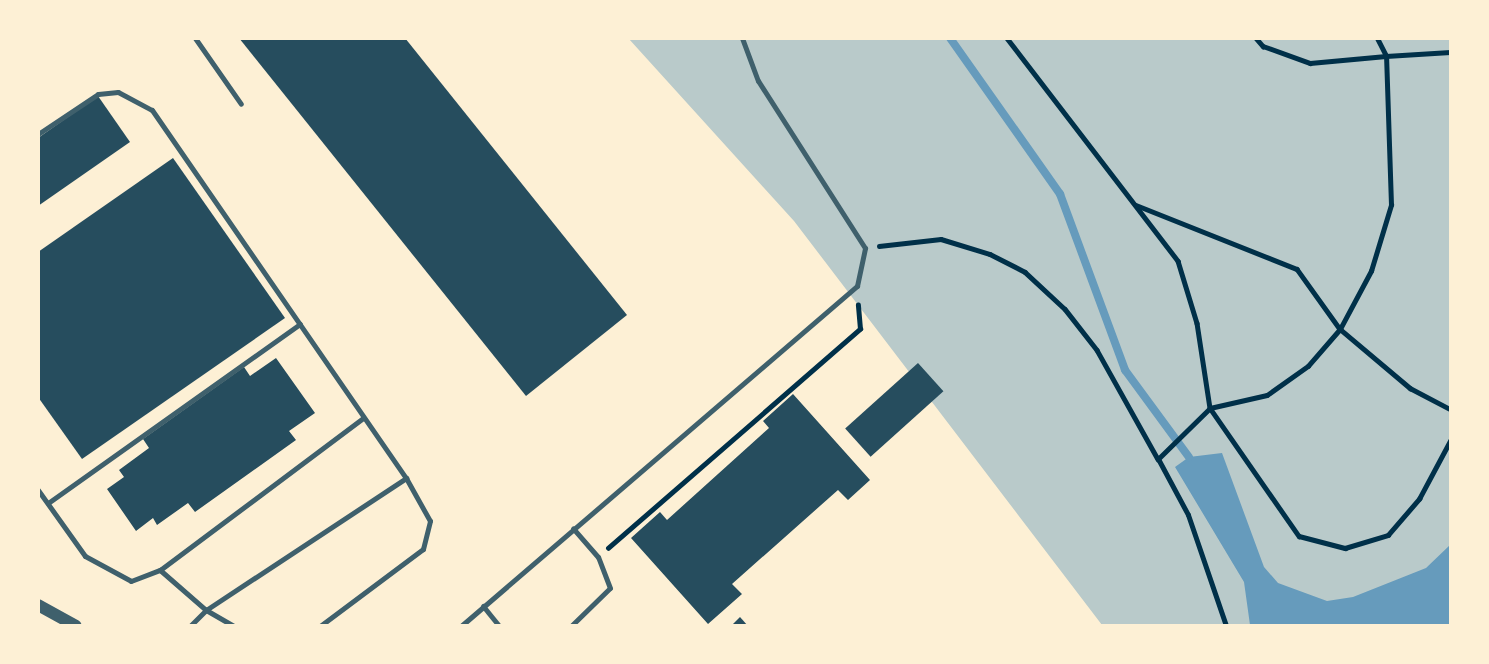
<!DOCTYPE html>
<html>
<head>
<meta charset="utf-8">
<style>
	body { margin:0 }
	#map { position:relative; width:1489px; height:664px; overflow:hidden; background:#fdf0d5; font-family:Rubik,sans-serif }
	div>[style] { position:absolute }
	.green>* { inset:0; background:#b9caca }
	.water>* { inset:0; background:#669bbc }
	.stream>* { height:8px; margin:-4px; padding:0 4px; transform-origin:4px; border-radius:4px; background:#669bbc }
	.building>* { inset:0; background:#264d5e; transform-origin:0 0 }
	.path>* { height:4.5px; margin:-2.25px; padding:0 2.25px; transform-origin:2.25px; border-radius:2.25px; background:#003049 }
	.service>* { height:5px; margin:-2.5px; padding:0 2.5px; transform-origin:2.5px; border-radius:2.5px; background:#3f606c }
	.tertiary>* { height:12px; margin:-6px; padding:0 6px; transform-origin:6px; border-radius:6px; background:#3f606c }
	span { translate:-50% -50%; white-space:nowrap; text-align:center; line-height:1.15; -webkit-text-stroke:6px #fdf0d5; paint-order:stroke }
	.frame { position:absolute; inset:0; border:40px solid #fdf0d5; pointer-events:none }
</style>
</head>
<body>
<div id="map">
	<div class="green">
		<i style="clip-path:polygon(629px 39px,1450px 39px,1450px 625px,1102px 625px,794px 221px)"></i>
	</div>
	<div class="water">
		<i style="clip-path:polygon(1222px 453px,1264px 567px,1278px 583px,1327px 601px,1353px 597px,1426px 568px,1450px 545px,1450px 625px,1250px 625px,1244px 582px,1175px 467px,1189px 457px)"></i>
	</div>
	<div class="stream">
		<i style="left:950px;top:38px;width:191px;rotate:54.8deg"></i>
		<i style="left:1060px;top:194px;width:188px;rotate:69.7deg"></i>
		<i style="left:1125px;top:370px;width:108px;rotate:53.7deg"></i>
	</div>
	<div class="building">
		<i style="clip-path:polygon(239px 38px,405px 38px,627px 315px,526px 396px)"></i>
		<i style="clip-path:polygon(98px 96px,130px 142px,38px 206px,38px 138px)"></i>
		<i style="clip-path:polygon(173px 158px,285px 318px,82px 459px,38px 397px,38px 252px)"></i>
		<i style="clip-path:polygon(276px 358px,315px 413px,289px 431px,296px 440px,195px 512px,188px 503px,157px 525px,153px 518px,136px 531px,107px 489px,124px 477px,119px 470px,149px 448px,143px 439px,244px 367px,250px 376px)"></i>
		<i style="left:918px;top:363px;width:38px;height:98px;rotate:48deg"></i>
		<i style="clip-path:polygon(793px 394px,870px 480px,848px 500px,838px 490px,732px 584px,742px 594px,708px 624px,631px 538px,660px 512px,667px 520px,769px 428px,763px 421px)"></i>
		<i style="clip-path:polygon(740px 617px,748px 626px,731px 626px)"></i>
	</div>
	<div class="path">
		<i style="left:1007px;top:38px;width:281px;rotate:52.5deg"></i>
		<i style="left:1178px;top:261px;width:65px;rotate:73deg"></i>
		<i style="left:1197px;top:323px;width:86px;rotate:81.3deg"></i>
		<i style="left:1210px;top:408px;width:58px;rotate:-12.8deg"></i>
		<i style="left:1267px;top:395px;width:50px;rotate:-35.3deg"></i>
		<i style="left:1308px;top:366px;width:49px;rotate:-49.1deg"></i>
		<i style="left:1340px;top:329px;width:66px;rotate:-61.9deg"></i>
		<i style="left:1371px;top:271px;width:69px;rotate:-73.1deg"></i>
		<i style="left:1391px;top:205px;width:149px;rotate:-91.9deg"></i>
		<i style="left:1386px;top:56px;width:64px;rotate:-3.6deg"></i>
		<i style="left:1256px;top:38px;width:11px;rotate:49deg"></i>
		<i style="left:1263px;top:46px;width:50px;rotate:19.9deg"></i>
		<i style="left:1310px;top:63px;width:76px;rotate:-5.3deg"></i>
		<i style="left:1386px;top:56px;width:20px;rotate:-117deg"></i>
		<i style="left:1136px;top:205px;width:173px;rotate:21.7deg"></i>
		<i style="left:1297px;top:269px;width:74px;rotate:54.4deg"></i>
		<i style="left:1340px;top:329px;width:92px;rotate:40.1deg"></i>
		<i style="left:1410px;top:388px;width:45px;rotate:27.7deg"></i>
		<i style="left:879px;top:246px;width:62px;rotate:-6.4deg"></i>
		<i style="left:941px;top:239px;width:51px;rotate:17deg"></i>
		<i style="left:990px;top:254px;width:39px;rotate:27deg"></i>
		<i style="left:1025px;top:272px;width:54px;rotate:42.8deg"></i>
		<i style="left:1065px;top:309px;width:52px;rotate:52deg"></i>
		<i style="left:1097px;top:350px;width:125px;rotate:60.8deg"></i>
		<i style="left:608px;top:548px;width:334px;rotate:-41deg"></i>
		<i style="left:860px;top:329px;width:24px;rotate:-95deg"></i>
		<i style="left:1226px;top:626px;width:117px;rotate:-108.9deg"></i>
		<i style="left:1188px;top:515px;width:64px;rotate:-118.2deg"></i>
		<i style="left:1158px;top:459px;width:73px;rotate:-44.4deg"></i>
		<i style="left:1210px;top:408px;width:156px;rotate:55.2deg"></i>
		<i style="left:1299px;top:536px;width:48px;rotate:14.6deg"></i>
		<i style="left:1345px;top:548px;width:45px;rotate:-16.8deg"></i>
		<i style="left:1388px;top:535px;width:48px;rotate:-49.3deg"></i>
		<i style="left:1419px;top:499px;width:66px;rotate:-61.9deg"></i>
	</div>
	<div class="service">
		<i style="left:195px;top:38px;width:80px;rotate:55.1deg"></i>
		<i style="left:38px;top:134px;width:72px;rotate:-33.7deg"></i>
		<i style="left:98px;top:94px;width:20px;rotate:-6deg"></i>
		<i style="left:118px;top:92px;width:38px;rotate:28deg"></i>
		<i style="left:152px;top:110px;width:447px;rotate:55.4deg"></i>
		<i style="left:406px;top:478px;width:49px;rotate:60.8deg"></i>
		<i style="left:430px;top:521px;width:29px;rotate:104deg"></i>
		<i style="left:423px;top:549px;width:129px;rotate:143.2deg"></i>
		<i style="left:38px;top:490px;width:81px;rotate:54.5deg"></i>
		<i style="left:85px;top:556px;width:52px;rotate:28.5deg"></i>
		<i style="left:131px;top:581px;width:31px;rotate:-21deg"></i>
		<i style="left:160px;top:570px;width:254px;rotate:-36.8deg"></i>
		<i style="left:48px;top:503px;width:309px;rotate:-35.4deg"></i>
		<i style="left:160px;top:570px;width:61px;rotate:41deg"></i>
		<i style="left:206px;top:610px;width:32px;rotate:30deg"></i>
		<i style="left:483px;top:606px;width:26px;rotate:51deg"></i>
		<i style="left:190px;top:626px;width:23px;rotate:-45deg"></i>
		<i style="left:206px;top:610px;width:240px;rotate:-33.4deg"></i>
		<i style="left:461px;top:626px;width:522px;rotate:-40.65deg"></i>
		<i style="left:857px;top:286px;width:39px;rotate:-78deg"></i>
		<i style="left:865px;top:248px;width:198px;rotate:-122.6deg"></i>
		<i style="left:758px;top:81px;width:46px;rotate:-110.4deg"></i>
		<i style="left:571px;top:626px;width:54px;rotate:-44.3deg"></i>
		<i style="left:610px;top:588px;width:33px;rotate:-111deg"></i>
		<i style="left:598px;top:557px;width:38px;rotate:-131deg"></i>
	</div>
	<div class="tertiary">
		<i style="left:38px;top:605px;width:43px;rotate:28.9deg"></i>
	</div>
	<div class="frame"></div>
</div>
</body>
</html>
